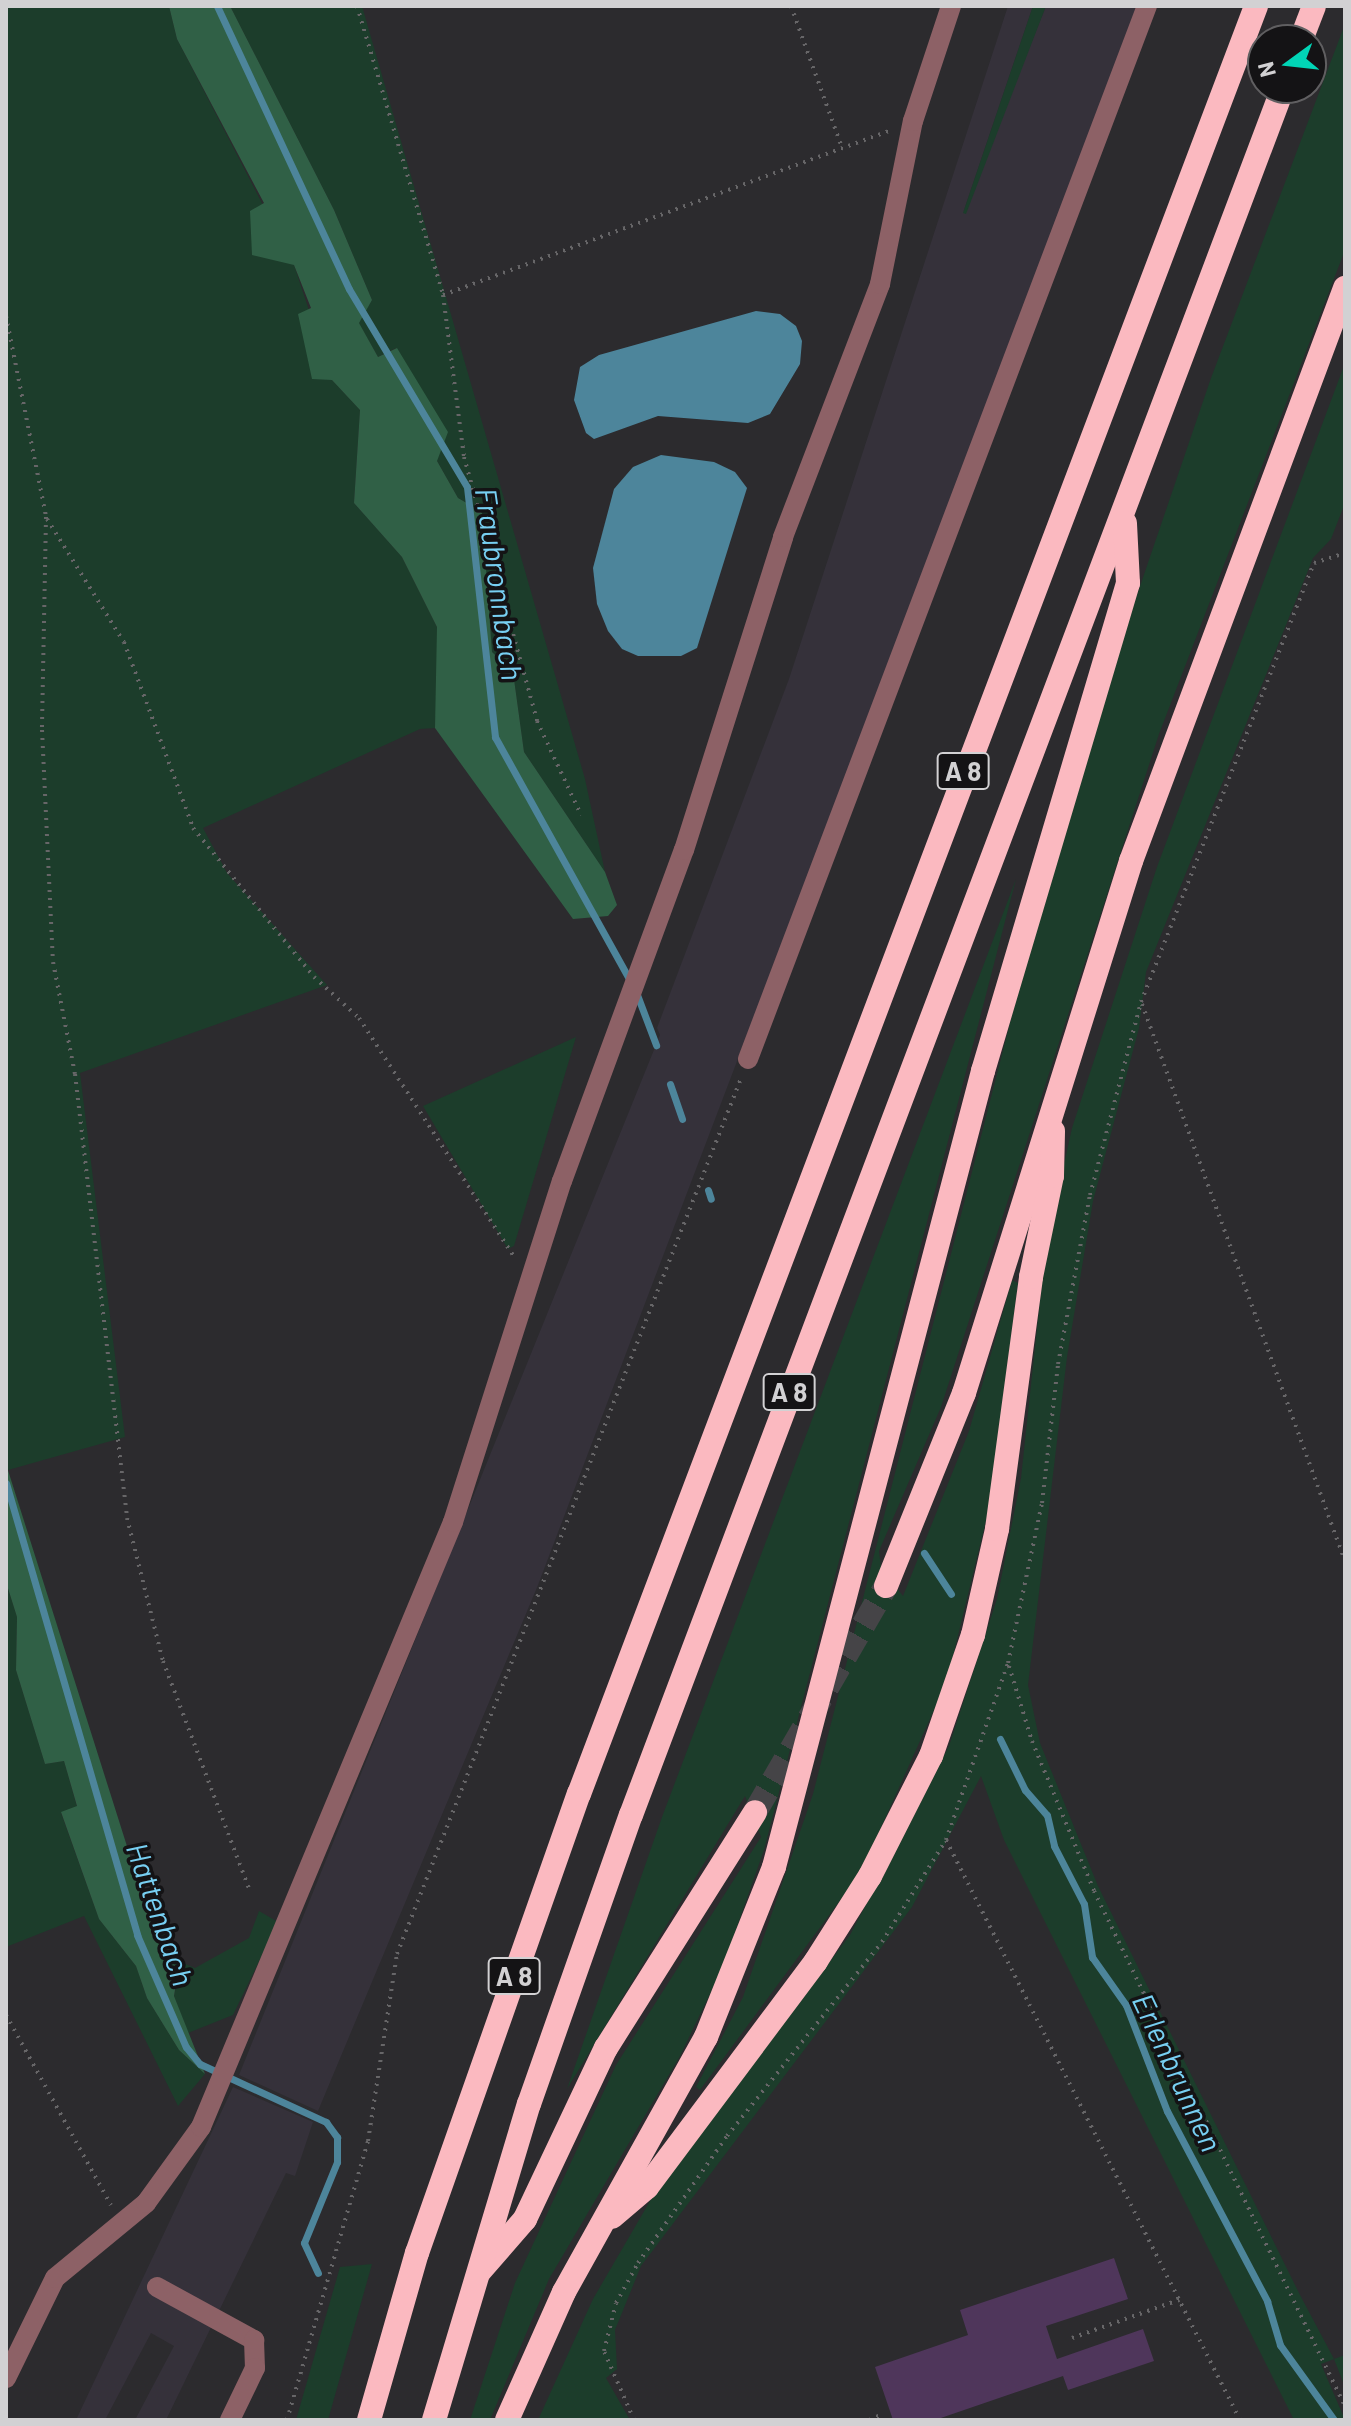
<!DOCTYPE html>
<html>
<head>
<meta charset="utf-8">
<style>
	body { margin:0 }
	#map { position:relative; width:1351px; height:2426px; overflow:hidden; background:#2c2b2e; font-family:Barlow,sans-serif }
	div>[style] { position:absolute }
	.built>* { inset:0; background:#35313a }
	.green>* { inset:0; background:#1c3d2b }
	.forest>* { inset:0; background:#306046 }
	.water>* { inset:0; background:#4d859b }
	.stream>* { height:7px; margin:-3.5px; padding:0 3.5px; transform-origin:3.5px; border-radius:3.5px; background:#4d859b }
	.building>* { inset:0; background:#4f365b }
	.highway-tunnel>* { height:24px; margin-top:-12px; transform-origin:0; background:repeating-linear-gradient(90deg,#454447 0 24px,transparent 0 36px) }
	.path>* { height:4px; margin-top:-2px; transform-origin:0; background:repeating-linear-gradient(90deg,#676668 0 2px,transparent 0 8px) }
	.minor>* { height:20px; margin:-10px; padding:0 10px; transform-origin:10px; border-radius:10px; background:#8d6166 }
	.highway>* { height:24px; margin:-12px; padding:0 12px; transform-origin:12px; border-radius:12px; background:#fbb9c0 }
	span { translate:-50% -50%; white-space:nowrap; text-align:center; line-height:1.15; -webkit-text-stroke:7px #141315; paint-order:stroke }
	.shield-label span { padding:2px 6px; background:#141315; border:2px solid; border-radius:6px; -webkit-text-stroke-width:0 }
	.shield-label { font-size:26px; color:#d2d1d3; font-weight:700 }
	.water-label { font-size:30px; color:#77cff2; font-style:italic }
	.frame { position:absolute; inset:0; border:8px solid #d2d1d3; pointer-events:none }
	.north { position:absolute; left:1247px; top:24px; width:80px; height:80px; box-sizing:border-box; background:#141315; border:2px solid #605f61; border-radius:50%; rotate:255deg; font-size:22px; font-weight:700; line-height:32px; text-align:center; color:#d2d1d3 }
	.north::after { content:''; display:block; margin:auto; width:28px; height:36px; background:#01d5b6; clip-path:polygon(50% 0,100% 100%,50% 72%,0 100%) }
</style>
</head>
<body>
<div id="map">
	<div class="built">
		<i style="clip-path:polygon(1008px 6px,1033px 6px,963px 213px,1046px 6px,1138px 6px,538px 1585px,318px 2111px,239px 2075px,660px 1035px,657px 1028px,789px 679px)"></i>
		<i style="clip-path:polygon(233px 2087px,313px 2122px,295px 2176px,286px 2173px,166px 2420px,135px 2420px,174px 2346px,151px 2333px,105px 2420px,76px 2420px)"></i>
	</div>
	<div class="green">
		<i style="clip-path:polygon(6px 6px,169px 6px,177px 39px,294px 265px,332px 380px,360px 410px,354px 503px,402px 557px,437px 627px,438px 689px,435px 728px,420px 729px,203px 828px,227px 873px,327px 985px,80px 1073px,125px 1437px,8px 1470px)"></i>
		<i style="clip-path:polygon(230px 6px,362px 6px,585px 779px,605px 872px,524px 752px,513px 672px,492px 652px,482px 512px,458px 498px,437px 461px,396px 348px,378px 357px,358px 322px,372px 300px,334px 210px)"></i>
		<i style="clip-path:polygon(1033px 6px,1046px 6px,966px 214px,963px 213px)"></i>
		<i style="clip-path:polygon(1345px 24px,1345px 250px,1159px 734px,941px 1407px,879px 1551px,881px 1568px,903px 1596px,969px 1431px,1012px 1280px,1018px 1283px,989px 1508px,947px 1681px,861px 1872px,700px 2090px,696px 2087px,743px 1997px,813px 1794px,1021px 980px,1106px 686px,1211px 378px)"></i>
		<i style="clip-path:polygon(1345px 363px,1345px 503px,1331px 539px,1313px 558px,1146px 972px,1139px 1028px,1093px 1201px,1067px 1357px,1028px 1685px,1040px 1743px,1098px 1886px,1299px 2293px,1334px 2359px,1345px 2355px,1345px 2387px,1334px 2359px,1321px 2364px,1345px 2420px,1294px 2420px,1004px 1840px,981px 1776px,912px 1907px,641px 2266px,615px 2330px,617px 2369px,606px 2378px,630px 2420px,538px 2420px,593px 2299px,657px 2189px,850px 1935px,949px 1746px,997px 1599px,1021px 1478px,1046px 1245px,1072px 1128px,1157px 867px)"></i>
		<i style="clip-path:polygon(1016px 879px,764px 1850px,722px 1969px,680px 2056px,549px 2279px,490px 2420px,470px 2420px,515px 2283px,616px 2065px,761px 1837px,745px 1796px,567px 2089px,662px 1817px)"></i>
		<i style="clip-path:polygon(576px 1037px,514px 1246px,508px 1249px,423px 1106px)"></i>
		<i style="clip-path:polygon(6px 1582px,17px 1617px,16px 1670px,45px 1764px,64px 1761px,77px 1807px,61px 1813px,99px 1919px,136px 1966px,147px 1998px,179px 2050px,205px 2074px,178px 2106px,84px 1916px,6px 1947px)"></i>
		<i style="clip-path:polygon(259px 1911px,278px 1922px,233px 2015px,188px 2033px,174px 1996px,177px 1983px,151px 1922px,161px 1925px,183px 1963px,195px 1968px,249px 1938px)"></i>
		<i style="clip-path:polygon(372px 2264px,328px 2420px,296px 2420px,340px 2267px)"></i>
	</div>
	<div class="forest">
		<i style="clip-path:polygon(169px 6px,230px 6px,334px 210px,372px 300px,359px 323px,378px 357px,397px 348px,448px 432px,437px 461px,458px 498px,482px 512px,492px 652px,513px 672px,524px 752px,605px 872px,617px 905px,608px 916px,573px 919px,435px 728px,437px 627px,402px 557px,354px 503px,360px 410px,332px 380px,312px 379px,298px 314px,311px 308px,294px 265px,252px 255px,250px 211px,264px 203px,177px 39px)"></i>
		<i style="clip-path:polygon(6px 1464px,151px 1922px,178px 1971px,174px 1996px,205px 2074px,179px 2050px,147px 1998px,136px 1966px,99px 1919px,61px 1812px,77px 1806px,64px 1761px,45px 1764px,16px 1670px,17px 1617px,6px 1582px)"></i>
	</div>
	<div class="water">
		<i style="clip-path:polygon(756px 311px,780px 314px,796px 326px,802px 341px,800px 364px,770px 414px,748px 423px,658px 416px,594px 439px,586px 433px,574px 400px,580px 367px,599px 355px)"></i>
		<i style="clip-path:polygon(661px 455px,714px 462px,735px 472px,747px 488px,697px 648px,681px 656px,638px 656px,622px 649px,608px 631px,597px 604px,593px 568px,614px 489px,633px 467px)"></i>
	</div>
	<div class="stream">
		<i style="left:217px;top:6px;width:312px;rotate:65deg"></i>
		<i style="left:349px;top:289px;width:230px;rotate:59.2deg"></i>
		<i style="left:467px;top:487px;width:252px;rotate:83.6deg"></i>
		<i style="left:495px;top:737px;width:279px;rotate:61deg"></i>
		<i style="left:636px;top:992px;width:57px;rotate:69.3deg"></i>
		<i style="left:670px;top:1084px;width:37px;rotate:71deg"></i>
		<i style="left:708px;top:1190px;width:9px;rotate:72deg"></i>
		<i style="left:6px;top:1483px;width:471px;rotate:73.8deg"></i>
		<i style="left:137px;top:1935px;width:122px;rotate:66.4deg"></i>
		<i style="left:186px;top:2047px;width:22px;rotate:51deg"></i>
		<i style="left:200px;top:2064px;width:139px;rotate:24.7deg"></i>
		<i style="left:326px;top:2122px;width:19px;rotate:54deg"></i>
		<i style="left:337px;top:2137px;width:25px;rotate:90deg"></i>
		<i style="left:337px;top:2162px;width:87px;rotate:112.2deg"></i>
		<i style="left:304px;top:2243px;width:33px;rotate:65deg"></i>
		<i style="left:924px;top:1553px;width:49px;rotate:56.6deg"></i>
		<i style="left:1000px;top:1739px;width:57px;rotate:63.9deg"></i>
		<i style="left:1025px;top:1790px;width:33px;rotate:49deg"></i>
		<i style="left:1047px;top:1815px;width:32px;rotate:77deg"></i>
		<i style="left:1054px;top:1846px;width:65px;rotate:62.7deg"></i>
		<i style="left:1084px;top:1904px;width:54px;rotate:81.4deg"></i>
		<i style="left:1092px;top:1957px;width:59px;rotate:54.7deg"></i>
		<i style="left:1126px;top:2005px;width:114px;rotate:68.9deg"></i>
		<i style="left:1167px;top:2111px;width:215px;rotate:62.2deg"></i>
		<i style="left:1267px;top:2301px;width:46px;rotate:73.5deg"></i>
		<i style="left:1280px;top:2345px;width:92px;rotate:54.2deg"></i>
	</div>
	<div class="building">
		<i style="clip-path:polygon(1114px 2258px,1128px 2299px,1046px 2326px,1057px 2359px,1143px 2329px,1154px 2361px,1068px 2390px,1063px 2376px,935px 2420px,893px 2420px,875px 2367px,968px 2335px,960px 2310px)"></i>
	</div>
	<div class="highway-tunnel">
		<i style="left:755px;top:1812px;width:261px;rotate:-59.9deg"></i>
	</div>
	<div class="path">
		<i style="left:357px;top:6px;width:302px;rotate:73.4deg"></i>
		<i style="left:443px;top:295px;width:163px;rotate:82.6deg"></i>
		<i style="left:464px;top:457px;width:274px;rotate:74.5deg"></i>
		<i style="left:537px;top:721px;width:104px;rotate:64.9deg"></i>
		<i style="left:791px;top:6px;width:151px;rotate:70.2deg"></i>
		<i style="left:443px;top:295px;width:477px;rotate:-20.2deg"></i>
		<i style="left:6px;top:316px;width:205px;rotate:78.7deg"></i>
		<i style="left:46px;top:517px;width:213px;rotate:91.1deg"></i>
		<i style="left:42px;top:730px;width:232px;rotate:87.3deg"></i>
		<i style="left:53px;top:962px;width:114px;rotate:78.9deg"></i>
		<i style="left:75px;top:1074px;width:447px;rotate:83.3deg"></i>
		<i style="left:127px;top:1518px;width:147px;rotate:75.9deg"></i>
		<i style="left:163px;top:1661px;width:246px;rotate:69.3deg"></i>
		<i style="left:47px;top:519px;width:145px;rotate:58deg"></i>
		<i style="left:124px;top:642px;width:198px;rotate:69.6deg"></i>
		<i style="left:193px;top:828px;width:192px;rotate:50.9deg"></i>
		<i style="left:314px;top:977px;width:61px;rotate:42.3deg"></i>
		<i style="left:359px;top:1018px;width:286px;rotate:57deg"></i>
		<i style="left:1142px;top:1004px;width:593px;rotate:69.98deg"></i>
		<i style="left:1009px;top:1666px;width:78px;rotate:73deg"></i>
		<i style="left:1032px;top:1741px;width:162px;rotate:67.5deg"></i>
		<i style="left:1094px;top:1891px;width:573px;rotate:64.02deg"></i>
		<i style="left:6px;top:2015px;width:217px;rotate:61.1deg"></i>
		<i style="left:1072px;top:2338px;width:114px;rotate:-19.6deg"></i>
		<i style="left:287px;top:2420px;width:291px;rotate:-73.8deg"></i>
		<i style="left:368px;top:2141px;width:189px;rotate:-81.2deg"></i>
		<i style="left:397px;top:1954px;width:943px;rotate:-68.55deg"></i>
		<i style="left:634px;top:2420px;width:75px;rotate:-113.5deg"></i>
		<i style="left:604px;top:2351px;width:49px;rotate:-76deg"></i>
		<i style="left:616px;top:2303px;width:46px;rotate:-61.2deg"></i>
		<i style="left:638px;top:2263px;width:155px;rotate:-55deg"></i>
		<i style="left:727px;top:2136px;width:248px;rotate:-51.4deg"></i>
		<i style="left:882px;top:1942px;width:120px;rotate:-57.9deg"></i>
		<i style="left:869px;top:2420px;width:13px;rotate:-23deg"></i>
		<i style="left:1240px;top:2420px;width:650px;rotate:-116.88deg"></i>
		<i style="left:946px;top:1840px;width:188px;rotate:-70.7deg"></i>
		<i style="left:1008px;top:1663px;width:164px;rotate:-78deg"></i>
		<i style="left:1042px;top:1503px;width:140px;rotate:-83.4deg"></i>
		<i style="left:1058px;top:1364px;width:172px;rotate:-79.3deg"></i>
		<i style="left:1090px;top:1195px;width:200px;rotate:-75.2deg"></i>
		<i style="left:1141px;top:1002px;width:472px;rotate:-68.5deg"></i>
		<i style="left:1314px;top:563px;width:33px;rotate:-18deg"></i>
	</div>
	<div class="minor">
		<i style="left:748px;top:1059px;width:1126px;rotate:-69.25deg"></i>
		<i style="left:157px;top:2287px;width:111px;rotate:28.7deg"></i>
		<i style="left:254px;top:2340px;width:28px;rotate:88deg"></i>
		<i style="left:255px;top:2368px;width:58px;rotate:115.7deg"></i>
		<i style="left:6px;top:2378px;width:111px;rotate:-63.9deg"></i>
		<i style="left:55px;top:2278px;width:118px;rotate:-39.5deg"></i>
		<i style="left:146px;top:2203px;width:94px;rotate:-54.1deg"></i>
		<i style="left:201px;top:2127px;width:655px;rotate:-67.39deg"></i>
		<i style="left:453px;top:1522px;width:358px;rotate:-72.3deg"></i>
		<i style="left:562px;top:1181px;width:353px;rotate:-69.8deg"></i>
		<i style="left:684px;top:850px;width:328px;rotate:-72.4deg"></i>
		<i style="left:783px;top:537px;width:271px;rotate:-69deg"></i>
		<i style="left:880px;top:284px;width:166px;rotate:-78.6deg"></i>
		<i style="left:913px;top:121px;width:121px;rotate:-71.7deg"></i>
	</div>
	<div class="highway">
		<i style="left:1301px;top:40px;width:36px;rotate:-69deg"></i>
		<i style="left:886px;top:1586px;width:208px;rotate:-68deg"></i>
		<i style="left:964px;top:1393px;width:558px;rotate:-72.57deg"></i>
		<i style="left:1131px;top:861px;width:612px;rotate:-69.52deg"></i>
		<i style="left:612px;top:2217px;width:46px;rotate:-40.6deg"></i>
		<i style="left:647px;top:2187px;width:282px;rotate:-53.2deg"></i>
		<i style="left:816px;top:1961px;width:101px;rotate:-57.6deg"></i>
		<i style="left:870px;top:1876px;width:135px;rotate:-63.1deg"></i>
		<i style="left:931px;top:1756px;width:128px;rotate:-70.9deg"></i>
		<i style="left:973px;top:1635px;width:109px;rotate:-77.2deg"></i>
		<i style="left:997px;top:1529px;width:254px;rotate:-82.3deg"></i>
		<i style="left:1031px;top:1277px;width:103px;rotate:-78.3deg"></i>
		<i style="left:1052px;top:1176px;width:45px;rotate:-88.7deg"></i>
		<i style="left:480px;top:2271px;width:69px;rotate:-49.1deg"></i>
		<i style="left:525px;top:2219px;width:189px;rotate:-64.7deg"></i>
		<i style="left:606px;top:2048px;width:279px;rotate:-57.7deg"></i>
		<i style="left:369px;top:2420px;width:174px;rotate:-74deg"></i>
		<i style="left:417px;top:2253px;width:487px;rotate:-70.6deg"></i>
		<i style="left:579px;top:1794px;width:1912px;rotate:-69.26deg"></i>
		<i style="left:434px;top:2420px;width:330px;rotate:-73.3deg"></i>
		<i style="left:529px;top:2104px;width:306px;rotate:-70.6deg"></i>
		<i style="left:631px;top:1815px;width:1846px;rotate:-69.32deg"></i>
		<i style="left:507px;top:2420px;width:140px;rotate:-66deg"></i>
		<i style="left:564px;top:2292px;width:292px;rotate:-60.9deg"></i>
		<i style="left:706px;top:2037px;width:183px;rotate:-68.2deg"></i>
		<i style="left:774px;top:1867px;width:823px;rotate:-75.29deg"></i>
		<i style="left:983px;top:1071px;width:509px;rotate:-73.45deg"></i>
		<i style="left:1128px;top:583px;width:60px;rotate:-92.9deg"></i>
	</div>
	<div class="shield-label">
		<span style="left:963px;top:771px">A 8</span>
		<span style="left:789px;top:1392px">A 8</span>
		<span style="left:514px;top:1976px">A 8</span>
	</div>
	<div class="water-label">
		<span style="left:500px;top:584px;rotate:82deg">Fraubronnbach</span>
		<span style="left:161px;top:1914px;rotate:71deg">Hattenbach</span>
		<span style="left:1178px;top:2072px;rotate:65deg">Erlenbrunnen</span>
	</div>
	<div class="frame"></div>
	<div class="north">N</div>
</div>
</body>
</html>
